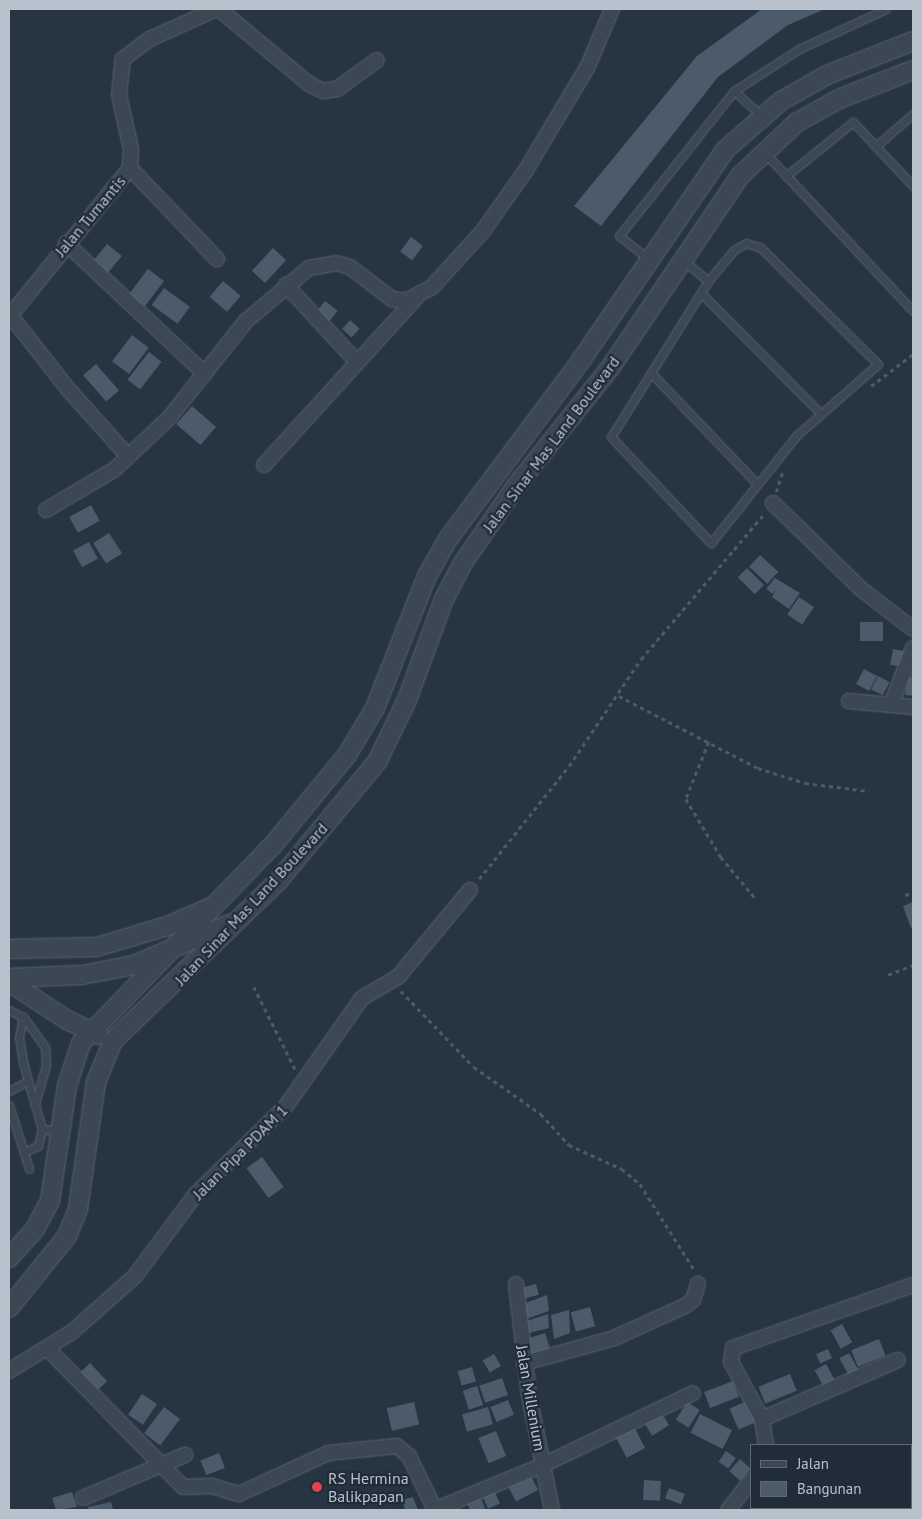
<!DOCTYPE html>
<html>
<head>
<meta charset="utf-8">
<style>
	body { margin:0 }
	#map { position:relative; width:922px; height:1519px; overflow:hidden; background:#273543; font-family:"PT Sans",sans-serif }
	div>[style] { position:absolute }
	.building>* { inset:0; background:#4b5b69; transform-origin:0 0 }
	.path>* { height:2.5px; margin-top:-1.25px; transform-origin:0; background:repeating-linear-gradient(90deg,#475f60 0 4px,transparent 0 8px) }
	.roads { filter:drop-shadow(0 0 1px #596570) drop-shadow(0 0 1px #596570) }
	.service>* { height:7px; margin:-3.5px; padding:0 3.5px; transform-origin:3.5px; border-radius:3.5px; background:#3b4752 }
	.minor>* { height:14px; margin:-7px; padding:0 7px; transform-origin:7px; border-radius:7px; background:#3b4752 }
	.tertiary>* { height:18px; margin:-9px; padding:0 9px; transform-origin:9px; border-radius:9px; background:#3b4752 }
	.dots>* { width:14px; height:14px; translate:-50% -50%; box-sizing:border-box; border:2px solid #202c38; border-radius:50% }
	span { translate:-50% -50%; white-space:nowrap; text-align:center; line-height:1.15; -webkit-text-stroke:4.5px #202c38; paint-order:stroke }
	.street-label { font-size:16px; color:#b8c2cc }
	.poi-label { font-size:16px; color:#b8c2cc }
	.left { translate:0 -50%; text-align:left }
	.frame { position:absolute; inset:0; border:10px solid #b8c2cc; pointer-events:none }
	.legend { position:absolute; left:750px; top:1444px; width:162px; height:65px; box-sizing:border-box; background:#202c38; border:1px solid #5d6873; margin:0; padding:6px 9px; list-style:none; font-size:15px; color:#b8c2cc }
	.legend li { display:flex; align-items:center; gap:10px; height:25px }
	.legend b { width:25px; border:1px solid #5d6873 }
</style>
</head>
<body>
<div id="map">
	<div class="building">
		<i style="clip-path:polygon(762px 9px,825px 9px,788px 25px,718px 77px,601px 226px,574px 206px,697px 56px)"></i>
		<i style="left:411px;top:237px;width:15px;height:18px;rotate:37deg"></i>
		<i style="left:107px;top:244px;width:19px;height:24px;rotate:39deg"></i>
		<i style="left:273px;top:248px;width:18px;height:31px;rotate:43deg"></i>
		<i style="left:148px;top:269px;width:20px;height:32px;rotate:37deg"></i>
		<i style="left:223px;top:281px;width:23px;height:21px;rotate:40deg"></i>
		<i style="left:164px;top:288px;width:32px;height:21px;rotate:36deg"></i>
		<i style="left:325px;top:301px;width:16px;height:13px;rotate:38deg"></i>
		<i style="left:350px;top:320px;width:13px;height:12px;rotate:42deg"></i>
		<i style="left:132px;top:335px;width:21px;height:33px;rotate:37deg"></i>
		<i style="left:149px;top:352px;width:16px;height:35px;rotate:38deg"></i>
		<i style="left:96px;top:364px;width:35px;height:17px;rotate:49deg"></i>
		<i style="left:192px;top:406px;width:32px;height:24px;rotate:41deg"></i>
		<i style="left:91px;top:505px;width:18px;height:25px;rotate:61deg"></i>
		<i style="left:109px;top:533px;width:24px;height:19px;rotate:57deg"></i>
		<i style="left:89px;top:542px;width:19px;height:18px;rotate:62deg"></i>
		<i style="left:760px;top:555px;width:25px;height:16px;rotate:43deg"></i>
		<i style="left:747px;top:568px;width:24px;height:13px;rotate:45deg"></i>
		<i style="clip-path:polygon(775px 578px,800px 593px,789px 609px,772px 597px,777px 589px,773px 594px,766px 589px)"></i>
		<i style="left:799px;top:597px;width:18px;height:21px;rotate:34deg"></i>
		<i style="left:883px;top:622px;width:19px;height:23px;rotate:90deg"></i>
		<i style="left:893px;top:649px;width:11px;height:16px;rotate:10deg"></i>
		<i style="left:864px;top:669px;width:15px;height:17px;rotate:28deg"></i>
		<i style="left:878px;top:676px;width:13px;height:15px;rotate:27deg"></i>
		<i style="clip-path:polygon(908px 677px,913px 677px,913px 696px,905px 695px)"></i>
		<i style="clip-path:polygon(913px 902px,913px 927px,911px 928px,903px 906px)"></i>
		<i style="left:262px;top:1157px;width:37px;height:19px;rotate:54deg"></i>
		<i style="left:536px;top:1284px;width:11px;height:16px;rotate:75deg"></i>
		<i style="clip-path:polygon(547px 1295px,549px 1311px,526px 1319px,523px 1304px)"></i>
		<i style="left:590px;top:1307px;width:20px;height:20px;rotate:75deg"></i>
		<i style="clip-path:polygon(569px 1310px,570px 1333px,554px 1339px,551px 1315px)"></i>
		<i style="clip-path:polygon(548px 1314px,549px 1328px,529px 1333px,527px 1321px)"></i>
		<i style="left:842px;top:1324px;width:21px;height:13px;rotate:61deg"></i>
		<i style="left:545px;top:1333px;width:19px;height:20px;rotate:72deg"></i>
		<i style="left:879px;top:1339px;width:18px;height:30px;rotate:68deg"></i>
		<i style="left:828px;top:1349px;width:10px;height:13px;rotate:66deg"></i>
		<i style="left:849px;top:1353px;width:21px;height:11px;rotate:61deg"></i>
		<i style="left:494px;top:1354px;width:14px;height:13px;rotate:60deg"></i>
		<i style="left:90px;top:1363px;width:25px;height:16px;rotate:47deg"></i>
		<i style="left:826px;top:1364px;width:21px;height:13px;rotate:61deg"></i>
		<i style="left:472px;top:1367px;width:15px;height:15px;rotate:74deg"></i>
		<i style="left:790px;top:1374px;width:18px;height:34px;rotate:68deg"></i>
		<i style="left:502px;top:1378px;width:18px;height:24px;rotate:71deg"></i>
		<i style="left:733px;top:1381px;width:17px;height:31px;rotate:69deg"></i>
		<i style="left:477px;top:1386px;width:20px;height:15px;rotate:72deg"></i>
		<i style="left:142px;top:1394px;width:18px;height:25px;rotate:34deg"></i>
		<i style="left:508px;top:1400px;width:16px;height:19px;rotate:68deg"></i>
		<i style="left:747px;top:1401px;width:23px;height:19px;rotate:67deg"></i>
		<i style="left:414px;top:1402px;width:23px;height:28px;rotate:77deg"></i>
		<i style="left:687px;top:1402px;width:15px;height:21px;rotate:32deg"></i>
		<i style="left:164px;top:1407px;width:20px;height:33px;rotate:37deg"></i>
		<i style="left:488px;top:1407px;width:18px;height:27px;rotate:74deg"></i>
		<i style="left:659px;top:1409px;width:19px;height:20px;rotate:58deg"></i>
		<i style="left:700px;top:1414px;width:36px;height:21px;rotate:27deg"></i>
		<i style="left:633px;top:1425px;width:26px;height:21px;rotate:62deg"></i>
		<i style="left:496px;top:1431px;width:27px;height:19px;rotate:68deg"></i>
		<i style="left:726px;top:1451px;width:12px;height:13px;rotate:35deg"></i>
		<i style="left:219px;top:1453px;width:16px;height:20px;rotate:68deg"></i>
		<i style="left:740px;top:1459px;width:15px;height:16px;rotate:42deg"></i>
		<i style="left:530px;top:1474px;width:18px;height:25px;rotate:63deg"></i>
		<i style="left:644px;top:1480px;width:17px;height:20px;rotate:3deg"></i>
		<i style="left:493px;top:1488px;width:17px;height:13px;rotate:66deg"></i>
		<i style="left:669px;top:1488px;width:17px;height:11px;rotate:21deg"></i>
		<i style="clip-path:polygon(72px 1492px,77px 1507px,56px 1510px,52px 1498px)"></i>
		<i style="clip-path:polygon(480px 1495px,485px 1509px,470px 1510px,466px 1500px)"></i>
		<i style="clip-path:polygon(413px 1497px,418px 1510px,405px 1510px,402px 1500px)"></i>
		<i style="clip-path:polygon(111px 1502px,113px 1510px,89px 1510px,88px 1507px)"></i>
	</div>
	<div class="path">
		<i style="left:871px;top:386px;width:53px;rotate:-37.3deg"></i>
		<i style="left:776px;top:492px;width:22px;rotate:-72deg"></i>
		<i style="left:619px;top:696px;width:157px;rotate:27.4deg"></i>
		<i style="left:758px;top:768px;width:49px;rotate:17.7deg"></i>
		<i style="left:805px;top:783px;width:64px;rotate:7.2deg"></i>
		<i style="left:709px;top:742px;width:61px;rotate:112deg"></i>
		<i style="left:686px;top:799px;width:68px;rotate:58.9deg"></i>
		<i style="left:721px;top:857px;width:55px;rotate:50.2deg"></i>
		<i style="left:479px;top:879px;width:144px;rotate:-51.5deg"></i>
		<i style="left:569px;top:766px;width:129px;rotate:-56.1deg"></i>
		<i style="left:641px;top:659px;width:190px;rotate:-49.7deg"></i>
		<i style="left:905px;top:895px;width:8px;rotate:-14deg"></i>
		<i style="left:888px;top:975px;width:27px;rotate:-22deg"></i>
		<i style="left:254px;top:987px;width:92px;rotate:63.4deg"></i>
		<i style="left:401px;top:991px;width:105px;rotate:46.2deg"></i>
		<i style="left:474px;top:1067px;width:82px;rotate:35deg"></i>
		<i style="left:541px;top:1114px;width:42px;rotate:47.9deg"></i>
		<i style="left:569px;top:1145px;width:58px;rotate:24.4deg"></i>
		<i style="left:622px;top:1169px;width:23px;rotate:40deg"></i>
		<i style="left:640px;top:1184px;width:103px;rotate:57.7deg"></i>
	</div>
	<div class="roads">
		<div class="service">
			<i style="left:734px;top:91px;width:38px;rotate:42deg"></i>
			<i style="left:876px;top:146px;width:49px;rotate:-40.9deg"></i>
			<i style="left:765px;top:153px;width:216px;rotate:46.9deg"></i>
			<i style="left:786px;top:176px;width:86px;rotate:-38.9deg"></i>
			<i style="left:853px;top:122px;width:88px;rotate:46.8deg"></i>
			<i style="left:650px;top:260px;width:39px;rotate:-142deg"></i>
			<i style="left:619px;top:236px;width:185px;rotate:-51.6deg"></i>
			<i style="left:734px;top:91px;width:77px;rotate:-32.9deg"></i>
			<i style="left:799px;top:49px;width:96px;rotate:-24.7deg"></i>
			<i style="left:683px;top:260px;width:33px;rotate:40deg"></i>
			<i style="left:708px;top:281px;width:40px;rotate:-50deg"></i>
			<i style="left:734px;top:250px;width:14px;rotate:-30deg"></i>
			<i style="left:746px;top:243px;width:16px;rotate:18deg"></i>
			<i style="left:761px;top:248px;width:165px;rotate:44.8deg"></i>
			<i style="left:878px;top:364px;width:109px;rotate:138.7deg"></i>
			<i style="left:796px;top:436px;width:137px;rotate:128.5deg"></i>
			<i style="left:711px;top:543px;width:146px;rotate:-133.3deg"></i>
			<i style="left:611px;top:437px;width:184px;rotate:-58.1deg"></i>
			<i style="left:701px;top:293px;width:170px;rotate:45.2deg"></i>
			<i style="left:653px;top:375px;width:151px;rotate:46.3deg"></i>
			<i style="left:9px;top:1010px;width:16px;rotate:27deg"></i>
			<i style="left:9px;top:1091px;width:21px;rotate:-28deg"></i>
			<i style="left:35px;top:1104px;width:41px;rotate:-74.2deg"></i>
			<i style="left:46px;top:1065px;width:18px;rotate:-93deg"></i>
			<i style="left:45px;top:1047px;width:37px;rotate:-126deg"></i>
			<i style="left:23px;top:1017px;width:20px;rotate:101deg"></i>
			<i style="left:19px;top:1037px;width:25px;rotate:81deg"></i>
			<i style="left:23px;top:1062px;width:20px;rotate:75deg"></i>
			<i style="left:28px;top:1081px;width:50px;rotate:73.7deg"></i>
			<i style="left:42px;top:1129px;width:18px;rotate:6deg"></i>
			<i style="left:9px;top:1105px;width:67px;rotate:72.6deg"></i>
			<i style="left:24px;top:1152px;width:15px;rotate:-23deg"></i>
			<i style="left:38px;top:1146px;width:17px;rotate:-77deg"></i>
		</div>
		<div class="minor">
			<i style="left:219px;top:9px;width:117px;rotate:39.8deg"></i>
			<i style="left:309px;top:84px;width:16px;rotate:27deg"></i>
			<i style="left:323px;top:91px;width:14px;rotate:-8deg"></i>
			<i style="left:337px;top:89px;width:49px;rotate:-35.9deg"></i>
			<i style="left:130px;top:168px;width:126px;rotate:46.3deg"></i>
			<i style="left:66px;top:243px;width:191px;rotate:43.3deg"></i>
			<i style="left:286px;top:285px;width:105px;rotate:47.3deg"></i>
			<i style="left:10px;top:315px;width:94px;rotate:51.9deg"></i>
			<i style="left:68px;top:389px;width:90px;rotate:48.2deg"></i>
			<i style="left:9px;top:317px;width:192px;rotate:-50.9deg"></i>
			<i style="left:130px;top:168px;width:19px;rotate:-87deg"></i>
			<i style="left:131px;top:149px;width:55px;rotate:-102.5deg"></i>
			<i style="left:119px;top:95px;width:36px;rotate:-84deg"></i>
			<i style="left:123px;top:59px;width:34px;rotate:-37deg"></i>
			<i style="left:150px;top:39px;width:72px;rotate:-24.4deg"></i>
			<i style="left:264px;top:465px;width:226px;rotate:-47.7deg"></i>
			<i style="left:773px;top:503px;width:123px;rotate:44.3deg"></i>
			<i style="left:861px;top:589px;width:66px;rotate:37.6deg"></i>
			<i style="left:46px;top:510px;width:80px;rotate:-30.7deg"></i>
			<i style="left:115px;top:469px;width:74px;rotate:-43.4deg"></i>
			<i style="left:169px;top:418px;width:124px;rotate:-51.6deg"></i>
			<i style="left:246px;top:321px;width:82px;rotate:-40.1deg"></i>
			<i style="left:309px;top:268px;width:27px;rotate:-10deg"></i>
			<i style="left:336px;top:263px;width:15px;rotate:16deg"></i>
			<i style="left:350px;top:267px;width:53px;rotate:37.3deg"></i>
			<i style="left:392px;top:299px;width:14px;rotate:8deg"></i>
			<i style="left:406px;top:301px;width:30px;rotate:-28deg"></i>
			<i style="left:432px;top:287px;width:76px;rotate:-47.7deg"></i>
			<i style="left:483px;top:231px;width:75px;rotate:-54.8deg"></i>
			<i style="left:526px;top:170px;width:121px;rotate:-59.2deg"></i>
			<i style="left:588px;top:66px;width:62px;rotate:-67.2deg"></i>
			<i style="left:849px;top:701px;width:64px;rotate:5.4deg"></i>
			<i style="left:891px;top:705px;width:61px;rotate:-68.9deg"></i>
			<i style="left:516px;top:1284px;width:112px;rotate:83.3deg"></i>
			<i style="left:529px;top:1395px;width:117px;rotate:78.7deg"></i>
			<i style="left:47px;top:1348px;width:194px;rotate:45.6deg"></i>
			<i style="left:183px;top:1487px;width:29px;rotate:-2deg"></i>
			<i style="left:212px;top:1486px;width:28px;rotate:17deg"></i>
			<i style="left:239px;top:1494px;width:98px;rotate:-24.7deg"></i>
			<i style="left:328px;top:1453px;width:69px;rotate:-5.8deg"></i>
			<i style="left:397px;top:1446px;width:16px;rotate:40deg"></i>
			<i style="left:409px;top:1456px;width:60px;rotate:64.3deg"></i>
			<i style="left:524px;top:1363px;width:93px;rotate:-15.5deg"></i>
			<i style="left:614px;top:1338px;width:78px;rotate:-24.3deg"></i>
			<i style="left:685px;top:1306px;width:10px;rotate:-37deg"></i>
			<i style="left:693px;top:1300px;width:17px;rotate:-73deg"></i>
			<i style="left:9px;top:1371px;width:74px;rotate:-31.8deg"></i>
			<i style="left:72px;top:1332px;width:84px;rotate:-41.6deg"></i>
			<i style="left:135px;top:1276px;width:102px;rotate:-53.4deg"></i>
			<i style="left:196px;top:1194px;width:126px;rotate:-44.4deg"></i>
			<i style="left:286px;top:1106px;width:132px;rotate:-54.9deg"></i>
			<i style="left:362px;top:998px;width:42px;rotate:-30.3deg"></i>
			<i style="left:398px;top:977px;width:113px;rotate:-50.4deg"></i>
			<i style="left:762px;top:1419px;width:65px;rotate:-118.5deg"></i>
			<i style="left:731px;top:1362px;width:14px;rotate:-82deg"></i>
			<i style="left:733px;top:1348px;width:191px;rotate:-19.3deg"></i>
			<i style="left:766px;top:1445px;width:26px;rotate:-99deg"></i>
			<i style="left:762px;top:1419px;width:148px;rotate:-23.5deg"></i>
			<i style="left:83px;top:1498px;width:111px;rotate:-22.9deg"></i>
			<i style="left:434px;top:1510px;width:118px;rotate:-22.4deg"></i>
			<i style="left:543px;top:1465px;width:166px;rotate:-25.6deg"></i>
			<i style="left:728px;top:1510px;width:37px;rotate:-52deg"></i>
		</div>
		<div class="tertiary">
			<i style="left:9px;top:949px;width:88px;rotate:-1.3deg"></i>
			<i style="left:97px;top:947px;width:76px;rotate:-16.8deg"></i>
			<i style="left:170px;top:925px;width:43px;rotate:-23.6deg"></i>
			<i style="left:9px;top:978px;width:73px;rotate:-2.4deg"></i>
			<i style="left:82px;top:975px;width:53px;rotate:-10.9deg"></i>
			<i style="left:134px;top:965px;width:103px;rotate:-23.3deg"></i>
			<i style="left:9px;top:982px;width:69px;rotate:33.2deg"></i>
			<i style="left:67px;top:1020px;width:35px;rotate:25deg"></i>
			<i style="left:9px;top:1258px;width:39px;rotate:-48deg"></i>
			<i style="left:35px;top:1229px;width:32px;rotate:-62deg"></i>
			<i style="left:50px;top:1201px;width:116px;rotate:-81.6deg"></i>
			<i style="left:67px;top:1086px;width:45px;rotate:-72deg"></i>
			<i style="left:81px;top:1043px;width:276px;rotate:-45.9deg"></i>
			<i style="left:273px;top:845px;width:117px;rotate:-50.6deg"></i>
			<i style="left:347px;top:755px;width:55px;rotate:-59.2deg"></i>
			<i style="left:375px;top:708px;width:142px;rotate:-68.5deg"></i>
			<i style="left:427px;top:576px;width:43px;rotate:-60.4deg"></i>
			<i style="left:448px;top:539px;width:224px;rotate:-53.3deg"></i>
			<i style="left:582px;top:359px;width:253px;rotate:-55.6deg"></i>
			<i style="left:725px;top:150px;width:74px;rotate:-41.2deg"></i>
			<i style="left:781px;top:101px;width:53px;rotate:-29.5deg"></i>
			<i style="left:827px;top:75px;width:92px;rotate:-21.6deg"></i>
			<i style="left:9px;top:1308px;width:92px;rotate:-51.1deg"></i>
			<i style="left:67px;top:1236px;width:29px;rotate:-68deg"></i>
			<i style="left:78px;top:1209px;width:128px;rotate:-81.9deg"></i>
			<i style="left:96px;top:1082px;width:44px;rotate:-67.5deg"></i>
			<i style="left:113px;top:1041px;width:231px;rotate:-44.1deg"></i>
			<i style="left:279px;top:880px;width:153px;rotate:-50.3deg"></i>
			<i style="left:377px;top:762px;width:69px;rotate:-64.2deg"></i>
			<i style="left:407px;top:700px;width:108px;rotate:-69.9deg"></i>
			<i style="left:444px;top:599px;width:41px;rotate:-62.2deg"></i>
			<i style="left:463px;top:563px;width:93px;rotate:-55.5deg"></i>
			<i style="left:516px;top:486px;width:151px;rotate:-51.5deg"></i>
			<i style="left:610px;top:368px;width:232px;rotate:-55.9deg"></i>
			<i style="left:740px;top:176px;width:77px;rotate:-43.4deg"></i>
			<i style="left:796px;top:123px;width:49px;rotate:-29.2deg"></i>
			<i style="left:839px;top:99px;width:79px;rotate:-21.4deg"></i>
		</div>
	</div>
	<div class="dots">
		<i style="left:317px;top:1487px;background:#e0444e"></i>
	</div>
	<div class="street-label">
		<span style="left:90px;top:216px;rotate:-50deg">Jalan Tumantis</span>
		<span style="left:551px;top:444px;rotate:-53deg">Jalan Sinar Mas Land Boulevard</span>
		<span style="left:251px;top:904px;rotate:-47deg">Jalan Sinar Mas Land Boulevard</span>
		<span style="left:240px;top:1152px;rotate:-45deg">Jalan Pipa PDAM 1</span>
		<span style="left:531px;top:1398px;rotate:80deg">Jalan Millenium</span>
	</div>
	<div class="poi-label">
		<span class="left" style="left:328px;top:1487px">RS Hermina<br>Balikpapan</span>
	</div>
	<div class="frame"></div>
	<ul class="legend">
	<li><b style="height:6px;background:#3b4752"></b>Jalan</li>
	<li><b style="height:14px;background:#4b5b69"></b>Bangunan</li>
	</ul>
</div>
</body>
</html>
